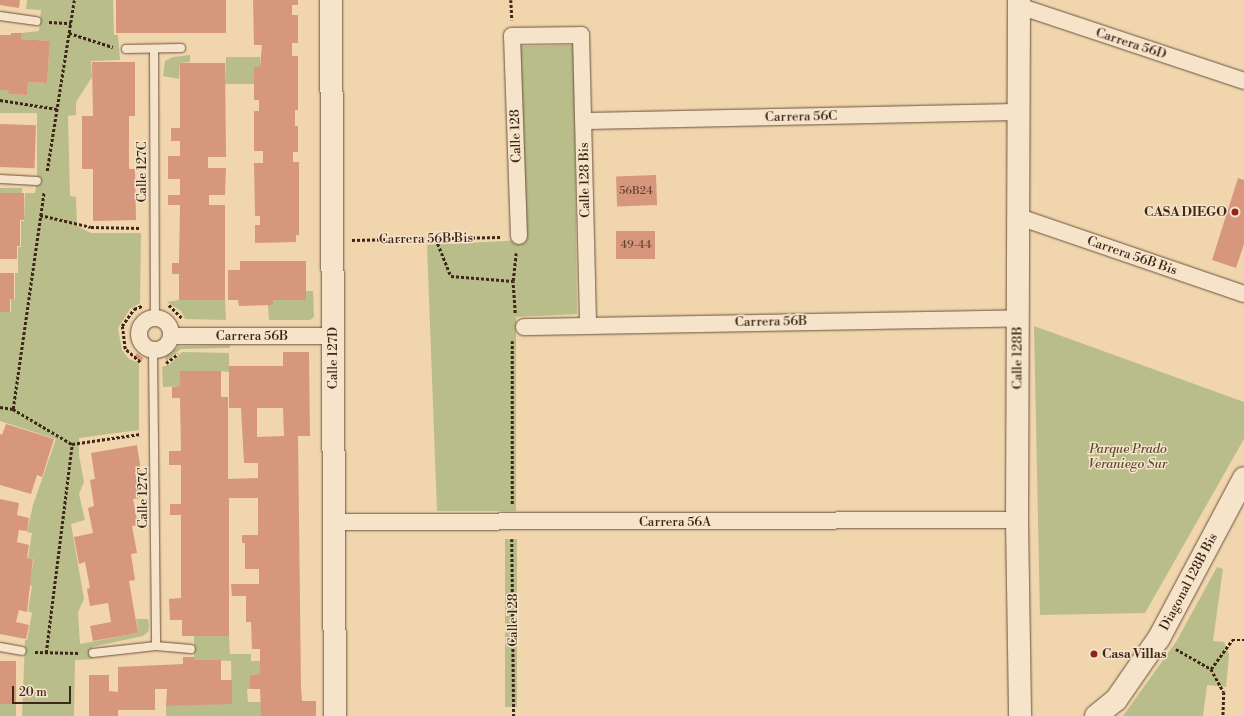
<!DOCTYPE html>
<html>
<head>
<meta charset="utf-8">
<style>
	body { margin:0 }
	#map { position:relative; width:1244px; height:716px; overflow:hidden; background:#f0d5ad; font-family:"Libre Bodoni",serif }
	div>[style] { position:absolute }
	.green>* { inset:0; background:#b9bd8a; transform-origin:0 0 }
	.building>* { inset:0; background:#d7977d; transform-origin:0 0 }
	.path>* { height:2.5px; margin-top:-1.25px; transform-origin:0; background:repeating-linear-gradient(90deg,#3e2718 0 3px,transparent 0 5px) }
	.roads { filter:drop-shadow(0 0 1px #6a523d) drop-shadow(0 0 1px #6a523d) }
	.lane>* { height:8px; margin:-4px; padding:0 4px; transform-origin:4px; border-radius:4px; background:#f5e4ca }
	.street>* { height:16px; margin:-8px; padding:0 8px; transform-origin:8px; border-radius:8px; background:#f5e4ca }
	.street>.ring { margin:-8px; padding:0; box-sizing:content-box; background:none; border:16px solid #f5e4ca; border-radius:50% }
	.secondary>* { height:22px; margin:-11px; padding:0 11px; transform-origin:11px; border-radius:11px; background:#f5e4ca }
	.dots>* { width:11px; height:11px; translate:-50% -50%; box-sizing:border-box; border:2px solid #f5e4ca; border-radius:50% }
	span { translate:-50% -50%; white-space:nowrap; text-align:center; line-height:1.15; -webkit-text-stroke:3px #f5e4ca; paint-order:stroke }
	.number-label { font-size:11px; color:#644331 }
	.number-label span { -webkit-text-stroke-width:0 }
	.street-label { font-size:13px; color:#3e2718 }
	.poi-label { font-size:13px; color:#3e2718; font-weight:700 }
	.right { translate:-100% -50%; text-align:right }
	.left { translate:0 -50%; text-align:left }
	.park-label { font-size:13px; color:#5d4c34; font-style:italic }
	.scale { position:absolute; left:12px; top:686px; width:59px; height:18px; box-sizing:border-box; border:2px solid #3e2718; border-top:0; padding-left:5px; font-size:12px; line-height:14px; white-space:nowrap; color:#3e2718; -webkit-text-stroke:3px #f5e4ca; paint-order:stroke }
</style>
</head>
<body>
<div id="map">
	<div class="green">
		<i style="clip-path:polygon(27px 0,113px 0,114px 35px,118px 35px,120px 60px,91px 61px,92px 77px,76px 102px,76px 115px,68px 116px,70px 196px,76px 197px,77px 226px,91px 233px,141px 233px,140px 303px,130px 309px,118px 328px,122px 350px,129px 359px,139px 363px,139px 430px,79px 438px,79px 455px,84px 482px,79px 494px,85px 520px,71px 524px,84px 599px,78px 612px,80px 644px,138px 633px,136px 619px,148px 619px,149px 626px,148px 632px,143px 636px,92px 647px,93px 659px,75px 660px,74px 716px,22px 716px,25px 640px,27px 640px,32px 613px,28px 611px,32px 586px,29px 585px,34px 559px,28px 558px,32px 533px,27px 532px,33px 505px,56px 439px,0 421px,0 312px,11px 312px,11px 299px,15px 299px,15px 273px,18px 273px,18px 247px,21px 247px,21px 221px,24px 221px,25px 193px,35px 193px,37px 181px,37px 113px,0 113px,0 90px,9px 90px,9px 94px,27px 95px,28px 82px,47px 83px,50px 41px,21px 39px,22px 33px,39px 31px,41px 10px,26px 9px)"></i>
		<i style="clip-path:polygon(574px 45px,577px 314px,516px 317px,516px 511px,437px 511px,427px 245px,525px 240px,520px 46px)"></i>
		<i style="clip-path:polygon(190px 55px,190px 62px,180px 63px,179px 79px,163px 76px,165px 61px,173px 57px)"></i>
		<i style="clip-path:polygon(226px 57px,260px 57px,260px 67px,254px 67px,254px 84px,225px 84px)"></i>
		<i style="left:0;top:188px;width:22px;height:5px"></i>
		<i style="clip-path:polygon(306px 291px,313px 291px,314px 317px,310px 320px,269px 320px,268px 305px,273px 305px,273px 300px,306px 300px)"></i>
		<i style="clip-path:polygon(179px 300px,225px 300px,226px 320px,185px 319px,181px 311px,167px 302px)"></i>
		<i style="clip-path:polygon(1034px 326px,1244px 402px,1244px 439px,1145px 613px,1040px 615px)"></i>
		<i style="clip-path:polygon(230px 345px,230px 348px,181px 349px,166px 361px,165px 357px,179px 346px)"></i>
		<i style="clip-path:polygon(182px 352px,229px 353px,229px 372px,220px 371px,180px 386px,163px 387px,162px 367px,170px 364px)"></i>
		<i style="left:505px;top:539px;width:12px;height:168px"></i>
		<i style="clip-path:polygon(1217px 567px,1223px 569px,1213px 641px,1224px 642px,1229px 654px,1226px 687px,1207px 685px,1203px 716px,1123px 716px,1176px 642px)"></i>
		<i style="clip-path:polygon(194px 636px,229px 636px,230px 654px,251px 654px,251px 661px,260px 661px,260px 674px,250px 675px,250px 689px,247px 689px,248px 702px,261px 702px,261px 716px,166px 716px,166px 706px,232px 703px,231px 661px,194px 660px)"></i>
		<i style="left:0;top:704px;width:16px;height:12px"></i>
	</div>
	<div class="building">
		<i style="clip-path:polygon(0 0,20px 0,19px 8px,0 5px)"></i>
		<i style="left:116px;top:0;width:110px;height:33px"></i>
		<i style="clip-path:polygon(253px 0,298px 0,298px 5px,292px 5px,292px 15px,298px 15px,298px 43px,292px 43px,292px 56px,298px 56px,298px 110px,295px 110px,295px 126px,298px 126px,298px 152px,293px 152px,293px 162px,299px 162px,299px 235px,296px 235px,296px 242px,255px 243px,255px 225px,260px 225px,260px 216px,255px 216px,254px 163px,263px 163px,263px 151px,254px 151px,254px 111px,259px 111px,259px 100px,254px 100px,254px 67px,260px 67px,262px 45px,254px 45px)"></i>
		<i style="clip-path:polygon(11px 33px,22px 33px,21px 39px,50px 41px,47px 83px,28px 82px,27px 95px,8px 94px,9px 90px,0 90px,0 35px,11px 35px)"></i>
		<i style="clip-path:polygon(92px 62px,135px 62px,135px 116px,129px 116px,129px 169px,135px 169px,136px 220px,93px 221px,93px 169px,82px 169px,82px 116px,93px 116px)"></i>
		<i style="clip-path:polygon(180px 63px,225px 63px,226px 157px,208px 157px,208px 168px,226px 168px,225px 195px,209px 195px,209px 205px,225px 205px,225px 300px,179px 300px,179px 274px,172px 274px,172px 263px,179px 263px,180px 205px,168px 205px,168px 195px,180px 195px,180px 179px,168px 179px,168px 156px,180px 156px,180px 141px,171px 141px,171px 128px,180px 128px)"></i>
		<i style="left:0;top:124px;width:36px;height:43px;rotate:2deg"></i>
		<i style="left:656px;top:175px;width:30px;height:40px;rotate:88deg"></i>
		<i style="clip-path:polygon(1238px 178px,1244px 180px,1244px 244px,1236px 268px,1212px 260px)"></i>
		<i style="clip-path:polygon(0 193px,24px 193px,24px 220px,20px 220px,20px 246px,17px 246px,17px 259px,0 259px)"></i>
		<i style="left:616px;top:231px;width:39px;height:28px"></i>
		<i style="clip-path:polygon(240px 261px,306px 261px,306px 300px,273px 300px,273px 305px,239px 306px,238px 300px,228px 300px,228px 270px,240px 270px)"></i>
		<i style="clip-path:polygon(0 273px,14px 273px,14px 299px,10px 299px,10px 312px,0 312px)"></i>
		<i style="clip-path:polygon(evenodd,283px 352px,309px 352px,310px 436px,298px 436px,301px 687px,302px 701px,316px 701px,316px 716px,261px 716px,260px 689px,250px 689px,250px 675px,260px 674px,260px 649px,252px 649px,251px 622px,246px 622px,246px 596px,232px 596px,231px 584px,259px 584px,259px 569px,245px 569px,245px 543px,242px 543px,242px 535px,258px 535px,258px 498px,229px 498px,229px 636px,182px 636px,182px 620px,170px 620px,169px 599px,181px 598px,181px 515px,170px 515px,170px 504px,181px 504px,181px 465px,169px 465px,169px 451px,181px 451px,180px 398px,172px 398px,172px 387px,180px 386px,180px 371px,221px 371px,221px 397px,228px 397px,228px 479px,258px 478px,258px 463px,244px 463px,241px 408px,229px 408px,229px 366px,283px 366px,283px 352px,257px 408px,283px 408px,284px 436px,257px 437px,257px 408px)"></i>
		<i style="clip-path:polygon(137px 353px,143px 358px,141px 362px,134px 357px)"></i>
		<i style="clip-path:polygon(6px 424px,54px 439px,42px 477px,37px 475px,31px 494px,0 485px,0 434px,2px 435px)"></i>
		<i style="clip-path:polygon(137px 445px,141px 471px,135px 472px,140px 498px,133px 499px,138px 525px,132px 526px,137px 553px,131px 554px,135px 580px,129px 581px,138px 633px,93px 641px,90px 626px,111px 622px,108px 603px,90px 606px,87px 589px,90px 588px,85px 562px,79px 564px,74px 537px,93px 533px,88px 508px,94px 506px,90px 480px,95px 479px,91px 453px)"></i>
		<i style="clip-path:polygon(0 499px,19px 503px,17px 515px,29px 518px,27px 531px,19px 530px,17px 542px,29px 545px,27px 558px,33px 559px,27px 612px,19px 610px,16px 622px,29px 625px,26px 639px,0 634px)"></i>
		<i style="clip-path:polygon(183px 657px,194px 657px,194px 660px,221px 660px,221px 680px,232px 680px,232px 704px,166px 706px,167px 689px,155px 689px,155px 710px,118px 710px,118px 716px,89px 716px,89px 675px,109px 675px,109px 691px,118px 692px,118px 667px,183px 664px)"></i>
		<i style="left:0;top:661px;width:16px;height:43px"></i>
	</div>
	<div class="path">
		<i style="left:511px;top:0;width:20px;rotate:87deg"></i>
		<i style="left:49px;top:22px;width:22px;rotate:3deg"></i>
		<i style="left:69px;top:33px;width:46px;rotate:17.7deg"></i>
		<i style="left:0;top:100px;width:58px;rotate:9deg"></i>
		<i style="left:47px;top:171px;width:173px;rotate:-81deg"></i>
		<i style="left:40px;top:215px;width:52px;rotate:13.2deg"></i>
		<i style="left:91px;top:227px;width:50px;rotate:1.1deg"></i>
		<i style="left:436px;top:239px;width:40px;rotate:68deg"></i>
		<i style="left:451px;top:276px;width:62px;rotate:4.6deg"></i>
		<i style="left:352px;top:240px;width:149px;rotate:-1.2deg"></i>
		<i style="left:169px;top:305px;width:18px;rotate:45deg"></i>
		<i style="left:515px;top:313px;width:32px;rotate:-94deg"></i>
		<i style="left:513px;top:281px;width:28px;rotate:-84deg"></i>
		<i style="left:140px;top:362px;width:20px;rotate:-139deg"></i>
		<i style="left:125px;top:349px;width:23px;rotate:-97deg"></i>
		<i style="left:122px;top:326px;width:21px;rotate:-55deg"></i>
		<i style="left:134px;top:309px;width:9px;rotate:-21deg"></i>
		<i style="left:166px;top:363px;width:15px;rotate:-37deg"></i>
		<i style="left:0;top:407px;width:13px;rotate:9deg"></i>
		<i style="left:13px;top:409px;width:69px;rotate:30.7deg"></i>
		<i style="left:72px;top:444px;width:69px;rotate:-8.4deg"></i>
		<i style="left:13px;top:409px;width:219px;rotate:-81.9deg"></i>
		<i style="left:512px;top:504px;width:163px;rotate:-90deg"></i>
		<i style="left:512px;top:539px;width:177px;rotate:89.4deg"></i>
		<i style="left:1176px;top:649px;width:40px;rotate:29.7deg"></i>
		<i style="left:1211px;top:669px;width:26px;rotate:61deg"></i>
		<i style="left:1224px;top:692px;width:24px;rotate:92deg"></i>
		<i style="left:35px;top:652px;width:45px;rotate:1.3deg"></i>
		<i style="left:46px;top:653px;width:211px;rotate:-82.9deg"></i>
		<i style="left:1211px;top:669px;width:36px;rotate:-54deg"></i>
		<i style="left:1232px;top:640px;width:12px"></i>
	</div>
	<div class="roads">
		<div class="lane">
			<i style="left:0;top:16px;width:37px;rotate:8deg"></i>
			<i style="left:126px;top:49px;width:55px;rotate:-1deg"></i>
			<i style="left:154px;top:50px;width:268px;rotate:89.8deg"></i>
			<i style="left:0;top:179px;width:37px;rotate:3deg"></i>
			<i style="left:153px;top:350px;width:296px;rotate:89.4deg"></i>
			<i style="left:0;top:647px;width:22px;rotate:10deg"></i>
			<i style="left:93px;top:653px;width:63px;rotate:-6.3deg"></i>
			<i style="left:156px;top:646px;width:35px;rotate:5deg"></i>
		</div>
		<div class="street">
			<i style="left:1019px;top:6px;width:237px;rotate:18.4deg"></i>
			<i style="left:584px;top:121px;width:434px;rotate:-1.2deg"></i>
			<i style="left:1019px;top:217px;width:238px;rotate:18.9deg"></i>
			<i style="left:519px;top:236px;width:200px;rotate:-92deg"></i>
			<i style="left:512px;top:36px;width:69px;rotate:-0.8deg"></i>
			<i style="left:581px;top:35px;width:290px;rotate:88.6deg"></i>
			<i class="ring" style="left:139px;top:318px;width:16px;height:16px"></i>
			<i style="left:524px;top:327px;width:494px;rotate:-1deg"></i>
			<i style="left:171px;top:336px;width:162px"></i>
			<i style="left:333px;top:522px;width:684px;rotate:-0.17deg"></i>
		</div>
		<div class="secondary">
			<i style="left:331px;top:0;width:716px;rotate:89.68deg"></i>
			<i style="left:1019px;top:0;width:520px;rotate:90.22deg"></i>
			<i style="left:1017px;top:520px;width:196px;rotate:89.1deg"></i>
			<i style="left:1096px;top:716px;width:26px;rotate:-39deg"></i>
			<i style="left:1116px;top:700px;width:75px;rotate:-55.3deg"></i>
			<i style="left:1159px;top:638px;width:181px;rotate:-62deg"></i>
		</div>
	</div>
	<div class="dots">
		<i style="left:1235px;top:212px;background:#8f2418"></i>
		<i style="left:1094px;top:654px;background:#8f2418"></i>
	</div>
	<div class="number-label">
		<span style="left:636px;top:191px">56B24</span>
		<span style="left:636px;top:245px">49-44</span>
	</div>
	<div class="street-label">
		<span style="left:1131px;top:44px;rotate:18deg">Carrera 56D</span>
		<span style="left:801px;top:117px;rotate:-1deg">Carrera 56C</span>
		<span style="left:516px;top:136px;rotate:-92deg">Calle 128</span>
		<span style="left:142px;top:172px;rotate:-90deg">Calle 127C</span>
		<span style="left:585px;top:180px;rotate:-91deg">Calle 128 Bis</span>
		<span style="left:426px;top:239px;rotate:-1deg">Carrera 56B Bis</span>
		<span style="left:1132px;top:256px;rotate:19deg">Carrera 56B Bis</span>
		<span style="left:771px;top:322px;rotate:-1deg">Carrera 56B</span>
		<span style="left:252px;top:336px">Carrera 56B</span>
		<span style="left:333px;top:358px;rotate:-90deg">Calle 127D</span>
		<span style="left:1018px;top:358px;rotate:-90deg">Calle 128B</span>
		<span style="left:143px;top:498px;rotate:-90deg">Calle 127C</span>
		<span style="left:675px;top:522px">Carrera 56A</span>
		<span style="left:1189px;top:582px;rotate:-62deg">Diagonal 128B Bis</span>
		<span style="left:513px;top:620px;rotate:-90deg">Calle 128</span>
	</div>
	<div class="poi-label">
		<span class="right" style="left:1227px;top:212px">CASA DIEGO</span>
		<span class="left" style="left:1102px;top:654px">Casa Villas</span>
	</div>
	<div class="park-label">
		<span style="left:1128px;top:457px">Parque Prado<br>Veraniego Sur</span>
	</div>
	<div class="scale">20 m</div>
</div>
</body>
</html>
